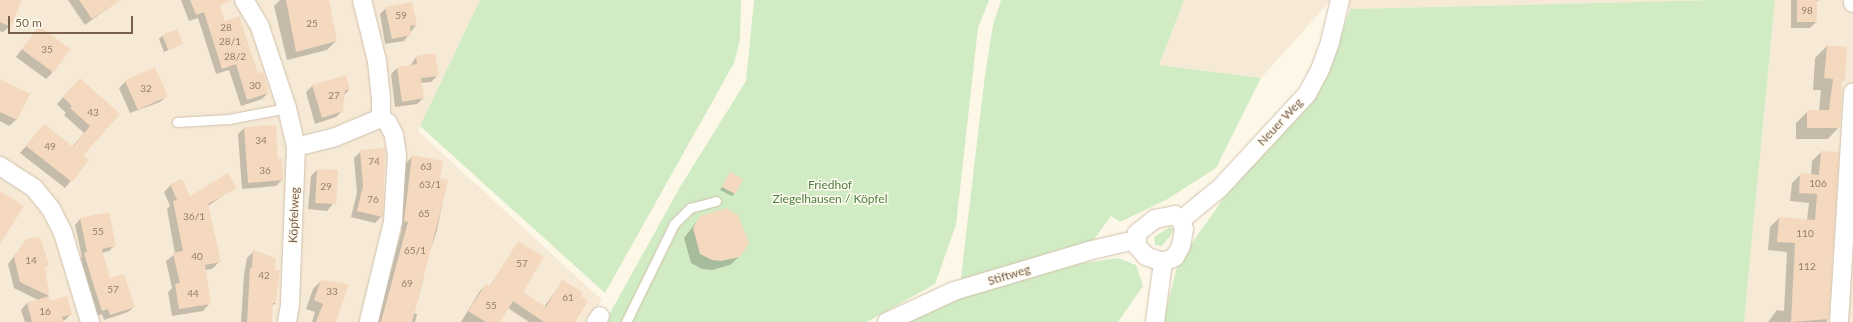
<!DOCTYPE html>
<html>
<head>
<meta charset="utf-8">
<style>
	body { margin:0 }
	#map { position:relative; width:1853px; height:322px; overflow:hidden; background:#fdf7e8; font-family:Lato,sans-serif }
	div>[style] { position:absolute }
	.residential>* { inset:0; background:#f6ead6 }
	.green>* { inset:0; background:#d1ecc5 }
	.shadow>* { inset:0; background:#0003 }
	.building>* { inset:0; background:#f4d9be; transform-origin:0 0 }
	.roads { filter:drop-shadow(0 0 1px #d0c0ac) drop-shadow(0 0 1px #d0c0ac) }
	.service>* { height:9px; margin:-4.5px; padding:0 4.5px; transform-origin:4.5px; border-radius:4.5px; background:#fff }
	.minor>* { height:18px; margin:-9px; padding:0 9px; transform-origin:9px; border-radius:9px; background:#fff }
	span { translate:-50% -50%; white-space:nowrap; text-align:center; line-height:1.15; -webkit-text-stroke:3px #fffaef; paint-order:stroke }
	.number-label { font-size:10px; color:#987e67 }
	.number-label span { -webkit-text-stroke-width:0 }
	.street-label { font-size:12px; color:#79604a }
	.park-label { font-size:12px; color:#4c8041 }
	.scale { position:absolute; left:8px; top:16px; width:125px; height:18px; box-sizing:border-box; border:2px solid #79604a; border-top:0; padding-left:5px; font-size:12px; line-height:14px; white-space:nowrap; color:#79604a; -webkit-text-stroke:3px #fffaef; paint-order:stroke }
</style>
</head>
<body>
<div id="map">
	<div class="residential">
		<i style="clip-path:polygon(0 0,480px 0,418px 131px,602px 300px,588px 322px,0 322px)"></i>
		<i style="clip-path:polygon(1184px 0,1713px 0,1350px 9px,1330px 1px,1261px 78px,1159px 65px)"></i>
		<i style="clip-path:polygon(1775px 0,1853px 0,1853px 322px,1744px 322px)"></i>
	</div>
	<div class="green">
		<i style="clip-path:polygon(480px 0,741px 0,740px 40px,734px 63px,605px 293px,420px 126px)"></i>
		<i style="clip-path:polygon(754px 0,989px 0,978px 28px,956px 225px,935px 284px,867px 322px,605px 322px,680px 187px,746px 81px)"></i>
		<i style="clip-path:polygon(1001px 0,1184px 0,1159px 65px,1261px 78px,1216px 168px,1166px 200px,1120px 222px,1111px 216px,1087px 249px,960px 285px,985px 75px,993px 25px)"></i>
		<i style="clip-path:polygon(1713px 0,1775px 0,1744px 322px,1163px 322px,1178px 263px,1235px 182px,1311px 104px,1330px 68px,1350px 9px)"></i>
		<i style="clip-path:polygon(1170px 227px,1173px 229px,1171px 235px,1162px 246px,1155px 245px,1154px 237px)"></i>
		<i style="clip-path:polygon(1118px 258px,1136px 265px,1143px 286px,1118px 322px,904px 322px,943px 302px,1083px 263px)"></i>
	</div>
	<div class="shadow">
		<i style="clip-path:polygon(0 0,21px 0,10px 26px,3px 32px,0 31px)"></i>
		<i style="clip-path:polygon(68px 0,112px 0,114px 4px,85px 25px)"></i>
		<i style="clip-path:polygon(181px 0,216px 0,225px 22px,268px 93px,262px 99px,241px 106px,229px 70px,216px 74px,198px 18px,189px 21px)"></i>
		<i style="clip-path:polygon(280px 0,328px 0,336px 41px,327px 50px,287px 60px,274px 6px)"></i>
		<i style="clip-path:polygon(1791px 0,1819px 0,1816px 2px,1817px 21px,1810px 28px,1791px 28px)"></i>
		<i style="clip-path:polygon(386px 8px,416px 25px,404px 41px,385px 44px,380px 14px)"></i>
		<i style="clip-path:polygon(39px 27px,52px 73px,46px 79px,16px 57px)"></i>
		<i style="clip-path:polygon(162px 36px,181px 44px,164px 52px,159px 39px)"></i>
		<i style="clip-path:polygon(1827px 46px,1844px 79px,1841px 82px,1839px 127px,1828px 139px,1796px 139px,1796px 123px,1808px 111px,1819px 111px,1821px 90px,1813px 90px,1815px 58px)"></i>
		<i style="clip-path:polygon(416px 57px,438px 75px,431px 82px,421px 83px,423px 98px,417px 104px,395px 107px,391px 74px,397px 68px,410px 66px)"></i>
		<i style="clip-path:polygon(345px 76px,349px 90px,344px 95px,342px 111px,336px 117px,315px 124px,306px 92px,312px 86px)"></i>
		<i style="clip-path:polygon(0 81px,29px 94px,16px 120px,9px 126px,0 121px)"></i>
		<i style="clip-path:polygon(125px 82px,167px 96px,160px 102px,130px 113px,119px 88px)"></i>
		<i style="clip-path:polygon(73px 86px,118px 115px,82px 156px,87px 161px,65px 188px,20px 153px,44px 125px,72px 147px,84px 133px,64px 115px,66px 113px,57px 104px)"></i>
		<i style="clip-path:polygon(244px 128px,277px 160px,282px 180px,276px 186px,242px 189px,238px 134px)"></i>
		<i style="clip-path:polygon(361px 151px,382px 216px,375px 223px,351px 217px,357px 193px,354px 158px)"></i>
		<i style="clip-path:polygon(1821px 152px,1838px 153px,1827px 322px,1768px 322px,1777px 310px,1784px 311px,1787px 252px,1768px 250px,1770px 227px,1779px 218px,1807px 220px,1809px 203px,1790px 201px,1792px 183px,1801px 174px,1811px 175px,1812px 161px)"></i>
		<i style="clip-path:polygon(412px 157px,439px 179px,447px 181px,437px 230px,422px 276px,424px 277px,414px 313px,417px 314px,415px 322px,377px 322px,402px 229px,398px 228px,406px 163px)"></i>
		<i style="clip-path:polygon(317px 170px,333px 204px,327px 211px,308px 209px,311px 176px)"></i>
		<i style="clip-path:polygon(731px 174px,735px 193px,732px 196px,720px 190px)"></i>
		<i style="clip-path:polygon(171px 185px,189px 197px,235px 187px,208px 206px,220px 261px,212px 269px,205px 270px,210px 303px,203px 311px,172px 316px,168px 292px,172px 288px,166px 261px,175px 254px,167px 209px,170px 206px,164px 192px)"></i>
		<i style="clip-path:polygon(108px 213px,115px 245px,109px 251px,102px 253px,109px 279px,134px 307px,128px 312px,104px 320px,102px 314px,97px 316px,79px 260px,82px 257px,75px 225px,80px 219px)"></i>
		<i style="clip-path:polygon(701px 216px,740px 256px,730px 265px,712px 270px,702px 269px,691px 263px,684px 238px)"></i>
		<i style="clip-path:polygon(27px 240px,48px 265px,44px 268px,49px 302px,71px 314px,63px 322px,25px 322px,21px 310px,27px 303px,38px 300px,14px 288px,8px 264px)"></i>
		<i style="clip-path:polygon(518px 243px,521px 292px,544px 307px,563px 281px,574px 322px,529px 322px,508px 308px,499px 322px,461px 322px,480px 291px,486px 285px,489px 287px)"></i>
		<i style="clip-path:polygon(254px 251px,276px 303px,272px 306px,271px 322px,241px 322px,244px 275px,247px 258px)"></i>
		<i style="clip-path:polygon(321px 281px,335px 322px,312px 322px,315px 312px,306px 309px,313px 289px)"></i>
	</div>
	<div class="building">
		<i style="clip-path:polygon(0 0,22px 0,11px 27px,0 22px)"></i>
		<i style="clip-path:polygon(79px 0,121px 0,92px 19px)"></i>
		<i style="clip-path:polygon(190px 0,232px 0,220px 6px,225px 21px,239px 16px,258px 73px,263px 72px,269px 93px,247px 100px,236px 64px,222px 69px,204px 12px,196px 15px)"></i>
		<i style="clip-path:polygon(286px 0,329px 0,337px 41px,296px 52px)"></i>
		<i style="left:1797px;top:0;width:20px;height:22px"></i>
		<i style="clip-path:polygon(412px 2px,417px 25px,410px 26px,411px 35px,392px 39px,385px 7px)"></i>
		<i style="left:39px;top:26px;width:39px;height:29px;rotate:36deg"></i>
		<i style="left:177px;top:29px;width:16px;height:16px;rotate:68deg"></i>
		<i style="clip-path:polygon(1827px 45px,1847px 47px,1845px 80px,1842px 80px,1840px 128px,1807px 128px,1807px 110px,1829px 110px,1833px 79px,1824px 78px)"></i>
		<i style="clip-path:polygon(435px 53px,439px 76px,421px 78px,424px 98px,402px 102px,397px 67px,417px 64px,416px 56px)"></i>
		<i style="left:155px;top:67px;width:32px;height:33px;rotate:66deg"></i>
		<i style="clip-path:polygon(346px 75px,350px 90px,345px 90px,343px 111px,322px 118px,312px 85px)"></i>
		<i style="clip-path:polygon(80px 78px,120px 114px,83px 156px,89px 160px,72px 182px,26px 146px,44px 124px,73px 147px,90px 126px,70px 108px,72px 106px,63px 97px)"></i>
		<i style="clip-path:polygon(0 79px,30px 94px,17px 120px,0 112px)"></i>
		<i style="clip-path:polygon(276px 125px,278px 159px,282px 158px,283px 180px,248px 183px,244px 127px)"></i>
		<i style="clip-path:polygon(385px 148px,383px 217px,357px 211px,363px 186px,360px 150px)"></i>
		<i style="clip-path:polygon(1821px 151px,1839px 152px,1829px 319px,1791px 322px,1795px 243px,1777px 242px,1779px 217px,1815px 220px,1817px 194px,1799px 193px,1800px 173px,1819px 175px)"></i>
		<i style="clip-path:polygon(412px 155px,443px 161px,440px 178px,448px 180px,446px 190px,412px 322px,381px 322px,408px 222px,404px 221px)"></i>
		<i style="left:317px;top:169px;width:21px;height:34px;rotate:3deg"></i>
		<i style="left:730px;top:172px;width:15px;height:17px;rotate:28deg"></i>
		<i style="clip-path:polygon(228px 173px,237px 188px,208px 204px,221px 262px,205px 265px,211px 304px,179px 309px,175px 284px,180px 283px,173px 253px,183px 251px,173px 201px,177px 200px,170px 184px,182px 179px,190px 196px)"></i>
		<i style="clip-path:polygon(0 191px,24px 206px,0 244px)"></i>
		<i style="clip-path:polygon(726px 208px,738px 215px,749px 243px,740px 257px,721px 261px,712px 260px,700px 254px,693px 228px,700px 216px)"></i>
		<i style="clip-path:polygon(109px 212px,116px 246px,102px 249px,110px 278px,124px 274px,135px 307px,110px 315px,108px 309px,102px 311px,93px 283px,84px 253px,87px 252px,80px 218px)"></i>
		<i style="clip-path:polygon(36px 237px,41px 239px,49px 265px,45px 267px,50px 301px,67px 296px,72px 314px,62px 317px,64px 322px,32px 322px,27px 303px,49px 296px,20px 282px,14px 257px,26px 239px)"></i>
		<i style="clip-path:polygon(518px 241px,544px 257px,523px 292px,546px 307px,562px 280px,583px 292px,581px 296px,588px 301px,575px 322px,544px 322px,513px 301px,500px 322px,486px 322px,468px 311px,486px 284px,490px 286px)"></i>
		<i style="clip-path:polygon(253px 250px,276px 258px,275px 270px,280px 270px,276px 303px,273px 303px,272px 322px,247px 322px,250px 268px,252px 268px)"></i>
		<i style="clip-path:polygon(321px 280px,349px 284px,336px 322px,316px 322px,323px 304px,314px 300px)"></i>
	</div>
	<div class="roads">
		<div class="service">
			<i style="left:177px;top:122px;width:52px;rotate:-3.3deg"></i>
			<i style="left:229px;top:119px;width:59px;rotate:-10.7deg"></i>
			<i style="left:626px;top:322px;width:109px;rotate:-63.9deg"></i>
			<i style="left:674px;top:224px;width:23px;rotate:-45deg"></i>
			<i style="left:690px;top:208px;width:27px;rotate:-15deg"></i>
		</div>
		<div class="minor">
			<i style="left:244px;top:0;width:31px;rotate:59deg"></i>
			<i style="left:260px;top:27px;width:85px;rotate:71.6deg"></i>
			<i style="left:287px;top:108px;width:40px;rotate:77deg"></i>
			<i style="left:296px;top:147px;width:158px;rotate:92.2deg"></i>
			<i style="left:290px;top:305px;width:17px;rotate:100deg"></i>
			<i style="left:362px;top:0;width:63px;rotate:76.2deg"></i>
			<i style="left:377px;top:61px;width:36px;rotate:84deg"></i>
			<i style="left:381px;top:97px;width:21px;rotate:90deg"></i>
			<i style="left:1853px;top:0;width:3px;rotate:90deg"></i>
			<i style="left:296px;top:147px;width:38px;rotate:-14deg"></i>
			<i style="left:333px;top:138px;width:52px;rotate:-22.6deg"></i>
			<i style="left:0;top:166px;width:40px;rotate:32.9deg"></i>
			<i style="left:34px;top:188px;width:27px;rotate:51deg"></i>
			<i style="left:51px;top:209px;width:27px;rotate:63deg"></i>
			<i style="left:63px;top:233px;width:93px;rotate:73.1deg"></i>
			<i style="left:1175px;top:215px;width:8px;rotate:40deg"></i>
			<i style="left:1181px;top:220px;width:9px;rotate:72deg"></i>
			<i style="left:1184px;top:229px;width:17px;rotate:100deg"></i>
			<i style="left:1181px;top:246px;width:13px;rotate:119deg"></i>
			<i style="left:1175px;top:257px;width:13px;rotate:157deg"></i>
			<i style="left:1163px;top:262px;width:18px;rotate:-161deg"></i>
			<i style="left:1146px;top:256px;width:13px;rotate:-132deg"></i>
			<i style="left:1137px;top:246px;width:13px;rotate:-90deg"></i>
			<i style="left:1137px;top:233px;width:23px;rotate:-38deg"></i>
			<i style="left:1155px;top:219px;width:20px;rotate:-11deg"></i>
			<i style="left:1181px;top:220px;width:50px;rotate:-39.4deg"></i>
			<i style="left:1220px;top:188px;width:128px;rotate:-47.2deg"></i>
			<i style="left:1307px;top:94px;width:27px;rotate:-62deg"></i>
			<i style="left:1320px;top:70px;width:30px;rotate:-70deg"></i>
			<i style="left:1330px;top:42px;width:43px;rotate:-76.6deg"></i>
			<i style="left:369px;top:321px;width:102px;rotate:-76.4deg"></i>
			<i style="left:393px;top:222px;width:67px;rotate:-86.6deg"></i>
			<i style="left:397px;top:155px;width:20px;rotate:-99deg"></i>
			<i style="left:394px;top:135px;width:13px;rotate:-117deg"></i>
			<i style="left:388px;top:123px;width:9px;rotate:-144deg"></i>
			<i style="left:596px;top:322px;width:7px;rotate:-56deg"></i>
			<i style="left:887px;top:322px;width:74px;rotate:-24.8deg"></i>
			<i style="left:954px;top:291px;width:140px;rotate:-16.6deg"></i>
			<i style="left:1088px;top:251px;width:48px;rotate:-13.2deg"></i>
			<i style="left:1155px;top:322px;width:61px;rotate:-82.4deg"></i>
			<i style="left:1839px;top:322px;width:230px;rotate:-86.5deg"></i>
		</div>
	</div>
	<div class="number-label">
		<span style="left:1807px;top:11px">98</span>
		<span style="left:401px;top:16px">59</span>
		<span style="left:312px;top:24px">25</span>
		<span style="left:226px;top:28px">28</span>
		<span style="left:230px;top:42px">28/1</span>
		<span style="left:47px;top:50px">35</span>
		<span style="left:235px;top:57px">28/2</span>
		<span style="left:255px;top:86px">30</span>
		<span style="left:146px;top:89px">32</span>
		<span style="left:334px;top:96px">27</span>
		<span style="left:93px;top:113px">43</span>
		<span style="left:261px;top:141px">34</span>
		<span style="left:50px;top:147px">49</span>
		<span style="left:374px;top:162px">74</span>
		<span style="left:426px;top:167px">63</span>
		<span style="left:265px;top:171px">36</span>
		<span style="left:1818px;top:184px">106</span>
		<span style="left:430px;top:185px">63/1</span>
		<span style="left:326px;top:187px">29</span>
		<span style="left:373px;top:200px">76</span>
		<span style="left:424px;top:214px">65</span>
		<span style="left:194px;top:217px">36/1</span>
		<span style="left:98px;top:232px">55</span>
		<span style="left:1805px;top:234px">110</span>
		<span style="left:415px;top:251px">65/1</span>
		<span style="left:197px;top:257px">40</span>
		<span style="left:31px;top:261px">14</span>
		<span style="left:522px;top:264px">57</span>
		<span style="left:1807px;top:267px">112</span>
		<span style="left:264px;top:276px">42</span>
		<span style="left:407px;top:284px">69</span>
		<span style="left:113px;top:290px">57</span>
		<span style="left:332px;top:292px">33</span>
		<span style="left:193px;top:294px">44</span>
		<span style="left:568px;top:298px">61</span>
		<span style="left:491px;top:306px">55</span>
		<span style="left:45px;top:312px">16</span>
	</div>
	<div class="street-label">
		<span style="left:1280px;top:122px;rotate:-47deg">Neuer Weg</span>
		<span style="left:294px;top:215px;rotate:-88deg">Köpfelweg</span>
		<span style="left:1009px;top:275px;rotate:-17deg">Stiftweg</span>
	</div>
	<div class="park-label">
		<span style="left:830px;top:192px">Friedhof<br>Ziegelhausen / Köpfel</span>
	</div>
	<div class="scale">50 m</div>
</div>
</body>
</html>
